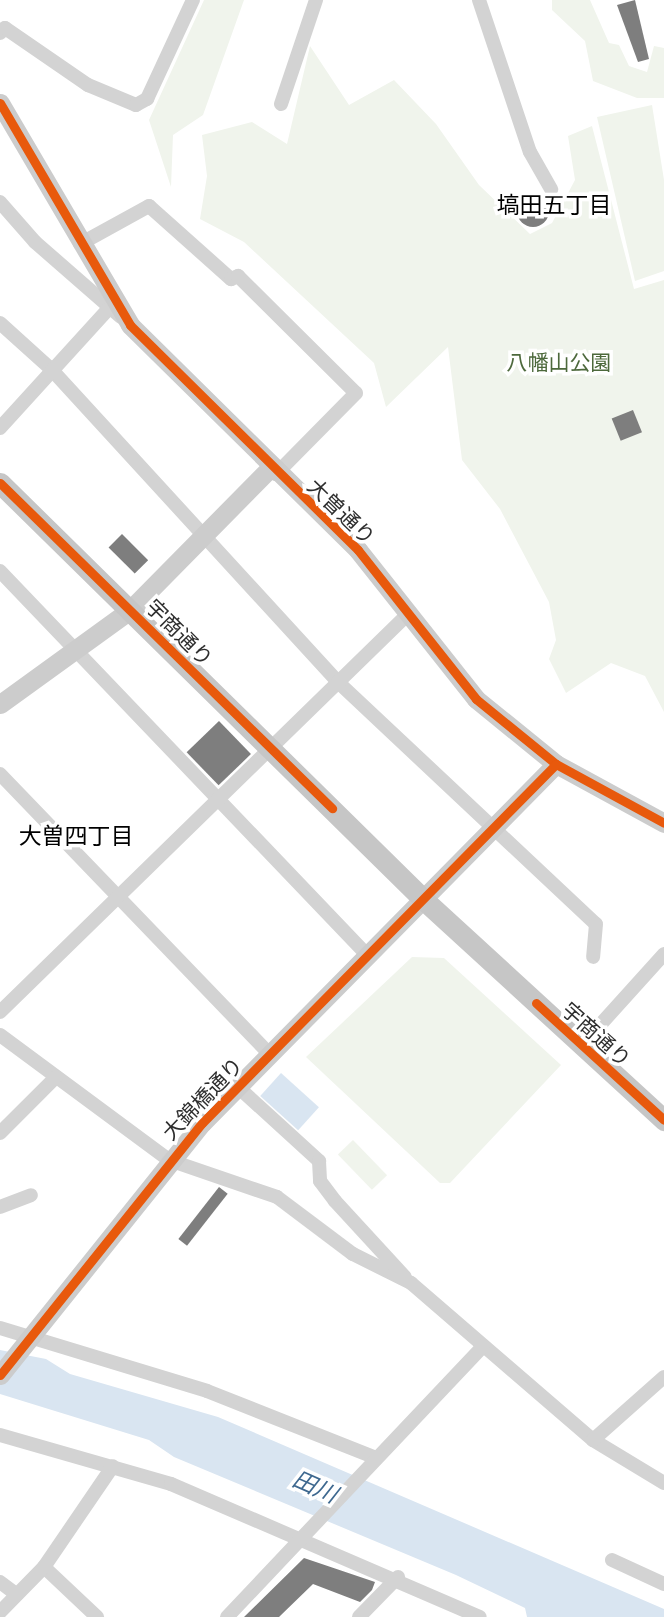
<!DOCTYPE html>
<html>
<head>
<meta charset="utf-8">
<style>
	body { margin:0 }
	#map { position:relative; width:664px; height:1617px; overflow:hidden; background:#fff; font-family:"PT Sans","Noto Sans JP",sans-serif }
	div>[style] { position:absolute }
	.green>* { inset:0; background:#f0f4ec; transform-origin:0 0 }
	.water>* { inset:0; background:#d9e5f1; transform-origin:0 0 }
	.building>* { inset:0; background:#7e7e7e; transform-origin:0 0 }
	.round { border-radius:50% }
	.street>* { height:14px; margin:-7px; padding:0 7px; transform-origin:7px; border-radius:7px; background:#d3d3d3 }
	.secondary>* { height:19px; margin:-9.5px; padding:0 9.5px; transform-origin:9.5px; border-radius:9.5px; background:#ccc }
	.primary>* { height:21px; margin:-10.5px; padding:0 10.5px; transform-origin:10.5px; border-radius:10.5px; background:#c6c6c6 }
	.cycleway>* { height:9px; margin:-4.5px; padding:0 4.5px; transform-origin:4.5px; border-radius:4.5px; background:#e8590c }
	span { translate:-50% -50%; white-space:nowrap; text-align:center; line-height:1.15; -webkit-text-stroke:7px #fff; paint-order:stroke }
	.park-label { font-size:21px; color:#4d693c }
	.street-label { font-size:21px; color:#2e2e2e }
	.neighbourhood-label { font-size:23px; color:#000 }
	.water-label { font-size:23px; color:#3e688f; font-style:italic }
</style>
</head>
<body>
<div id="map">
	<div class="green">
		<i style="clip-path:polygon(204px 0,244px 0,203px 115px,173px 135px,171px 187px,149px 120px)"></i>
		<i style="clip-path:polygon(552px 0,590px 0,609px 43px,619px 45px,629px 66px,647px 72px,654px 46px,664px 48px,664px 98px,637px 98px,593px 81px,585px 41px,552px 10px)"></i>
		<i style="clip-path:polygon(310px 46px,349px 105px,394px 80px,436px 124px,479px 185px,530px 234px,552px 223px,575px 180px,568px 136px,592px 126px,634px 289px,664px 280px,664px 712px,645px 676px,611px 663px,566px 693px,549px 659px,556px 640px,549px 602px,500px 509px,462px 460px,448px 347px,386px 407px,374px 363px,244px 242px,200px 219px,207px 176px,202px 135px,252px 122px,287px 144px)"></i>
		<i style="clip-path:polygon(652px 105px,664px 180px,664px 271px,635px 281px,597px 117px)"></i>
		<i style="clip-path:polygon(412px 957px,444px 958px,561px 1065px,450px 1183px,440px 1183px,306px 1057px)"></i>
		<i style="left:353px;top:1140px;width:49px;height:21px;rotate:46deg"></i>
	</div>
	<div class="water">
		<i style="left:281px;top:1073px;width:51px;height:31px;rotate:42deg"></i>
		<i style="clip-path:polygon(0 1350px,46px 1359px,70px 1374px,218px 1417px,664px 1609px,664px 1617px,527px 1617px,525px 1608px,456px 1575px,174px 1457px,149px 1440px,0 1394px)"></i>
	</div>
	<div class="building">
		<i style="clip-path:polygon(635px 0,649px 59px,638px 62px,617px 5px)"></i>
		<i class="round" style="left:517px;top:195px;width:32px;height:32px"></i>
		<i style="left:633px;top:410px;width:24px;height:23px;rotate:68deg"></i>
		<i style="left:122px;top:534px;width:37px;height:19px;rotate:45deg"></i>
		<i style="left:219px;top:721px;width:46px;height:45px;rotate:46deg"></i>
		<i style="left:219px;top:1187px;width:11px;height:66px;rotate:38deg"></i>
		<i style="clip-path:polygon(304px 1558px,375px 1582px,372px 1590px,360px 1602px,313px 1584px,279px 1617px,244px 1617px)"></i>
	</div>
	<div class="street">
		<i style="left:479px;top:0;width:160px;rotate:71.5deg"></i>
		<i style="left:530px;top:152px;width:43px;rotate:60.4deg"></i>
		<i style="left:0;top:33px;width:7px;rotate:-45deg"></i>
		<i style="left:5px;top:28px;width:101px;rotate:34.5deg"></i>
		<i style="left:88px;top:85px;width:52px;rotate:22.6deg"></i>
		<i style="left:136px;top:105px;width:13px;rotate:-29deg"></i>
		<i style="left:147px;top:99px;width:109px;rotate:-65.1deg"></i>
		<i style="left:281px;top:104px;width:110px;rotate:-71.4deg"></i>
		<i style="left:0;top:202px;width:53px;rotate:48.8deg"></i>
		<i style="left:35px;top:242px;width:114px;rotate:41.1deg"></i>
		<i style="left:80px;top:244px;width:79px;rotate:-28.8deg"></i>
		<i style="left:149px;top:206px;width:110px;rotate:41.7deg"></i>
		<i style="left:231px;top:279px;width:8px;rotate:-23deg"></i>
		<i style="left:238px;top:276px;width:166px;rotate:44.8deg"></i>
		<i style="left:356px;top:393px;width:114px;rotate:134.6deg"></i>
		<i style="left:0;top:323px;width:70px;rotate:42.1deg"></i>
		<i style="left:52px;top:370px;width:425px;rotate:47.5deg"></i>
		<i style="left:339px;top:683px;width:352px;rotate:43.2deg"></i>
		<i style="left:596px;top:924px;width:33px;rotate:95deg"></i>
		<i style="left:0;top:428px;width:164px;rotate:-47.7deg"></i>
		<i style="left:0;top:571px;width:533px;rotate:46.29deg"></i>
		<i style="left:0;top:774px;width:390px;rotate:46.1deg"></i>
		<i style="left:0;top:1012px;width:570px;rotate:-44.29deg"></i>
		<i style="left:0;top:1035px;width:210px;rotate:36.5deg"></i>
		<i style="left:169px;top:1160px;width:114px;rotate:18.9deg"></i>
		<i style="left:277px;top:1197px;width:95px;rotate:36.9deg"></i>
		<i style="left:353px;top:1254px;width:65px;rotate:26.6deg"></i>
		<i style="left:411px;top:1283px;width:240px;rotate:40.8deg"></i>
		<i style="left:593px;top:1440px;width:83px;rotate:31.2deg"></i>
		<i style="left:581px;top:1046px;width:124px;rotate:-47.9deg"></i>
		<i style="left:238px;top:1087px;width:110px;rotate:42.4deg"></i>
		<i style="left:319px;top:1161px;width:20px;rotate:87deg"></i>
		<i style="left:320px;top:1181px;width:25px;rotate:53deg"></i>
		<i style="left:335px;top:1201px;width:103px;rotate:47.4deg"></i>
		<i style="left:0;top:1133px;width:79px;rotate:-45deg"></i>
		<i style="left:0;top:1207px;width:33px;rotate:-21deg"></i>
		<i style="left:0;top:1328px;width:216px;rotate:16.9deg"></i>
		<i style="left:207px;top:1391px;width:182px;rotate:21.6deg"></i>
		<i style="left:0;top:1435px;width:178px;rotate:16deg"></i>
		<i style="left:171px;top:1484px;width:336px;rotate:23.3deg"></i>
		<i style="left:593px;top:1440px;width:95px;rotate:-41.6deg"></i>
		<i style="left:612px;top:1560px;width:57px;rotate:24.8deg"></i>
		<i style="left:44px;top:1567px;width:73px;rotate:43.3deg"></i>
		<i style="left:0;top:1582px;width:21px;rotate:37deg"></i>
		<i style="left:0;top:1612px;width:63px;rotate:-45.6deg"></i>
		<i style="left:44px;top:1567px;width:122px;rotate:-55.7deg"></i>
		<i style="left:227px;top:1617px;width:373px;rotate:-46.6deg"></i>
		<i style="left:359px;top:1617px;width:56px;rotate:-45.7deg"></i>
	</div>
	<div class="secondary">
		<i style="left:0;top:103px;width:257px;rotate:59.6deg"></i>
		<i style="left:130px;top:325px;width:320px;rotate:44.6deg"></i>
		<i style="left:358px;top:550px;width:190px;rotate:51.6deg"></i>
		<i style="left:476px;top:699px;width:103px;rotate:39.1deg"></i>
		<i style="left:556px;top:764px;width:123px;rotate:28.6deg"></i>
		<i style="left:0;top:704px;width:160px;rotate:-35.9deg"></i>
		<i style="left:130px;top:610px;width:199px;rotate:-45.4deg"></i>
		<i style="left:0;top:1375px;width:323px;rotate:-51.3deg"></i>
		<i style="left:202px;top:1123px;width:504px;rotate:-45.4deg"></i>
	</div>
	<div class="primary">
		<i style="left:0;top:483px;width:595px;rotate:44.52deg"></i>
		<i style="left:424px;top:900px;width:326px;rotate:42.5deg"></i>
	</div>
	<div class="cycleway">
		<i style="left:0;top:103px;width:257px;rotate:59.6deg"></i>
		<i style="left:130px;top:325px;width:320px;rotate:44.6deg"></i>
		<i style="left:358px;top:550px;width:190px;rotate:51.6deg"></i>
		<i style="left:476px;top:699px;width:103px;rotate:39.1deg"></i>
		<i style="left:556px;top:764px;width:123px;rotate:28.6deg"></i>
		<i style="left:0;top:483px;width:465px;rotate:44.4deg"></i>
		<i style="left:536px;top:1003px;width:173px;rotate:42.4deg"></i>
		<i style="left:0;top:1375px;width:323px;rotate:-51.3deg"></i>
		<i style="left:202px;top:1123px;width:504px;rotate:-45.4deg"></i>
	</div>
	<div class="park-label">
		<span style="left:559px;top:363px">八幡山公園</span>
	</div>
	<div class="street-label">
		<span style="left:341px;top:512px;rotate:44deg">大曽通り</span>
		<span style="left:179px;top:633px;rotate:45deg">宇商通り</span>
		<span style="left:596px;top:1035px;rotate:42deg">宇商通り</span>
		<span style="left:203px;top:1099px;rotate:-46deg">大錦橋通り</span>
	</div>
	<div class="neighbourhood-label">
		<span style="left:554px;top:205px">塙田五丁目</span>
		<span style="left:76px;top:836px">大曽四丁目</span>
	</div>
	<div class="water-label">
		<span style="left:315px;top:1487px;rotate:24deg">田川</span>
	</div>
</div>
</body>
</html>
